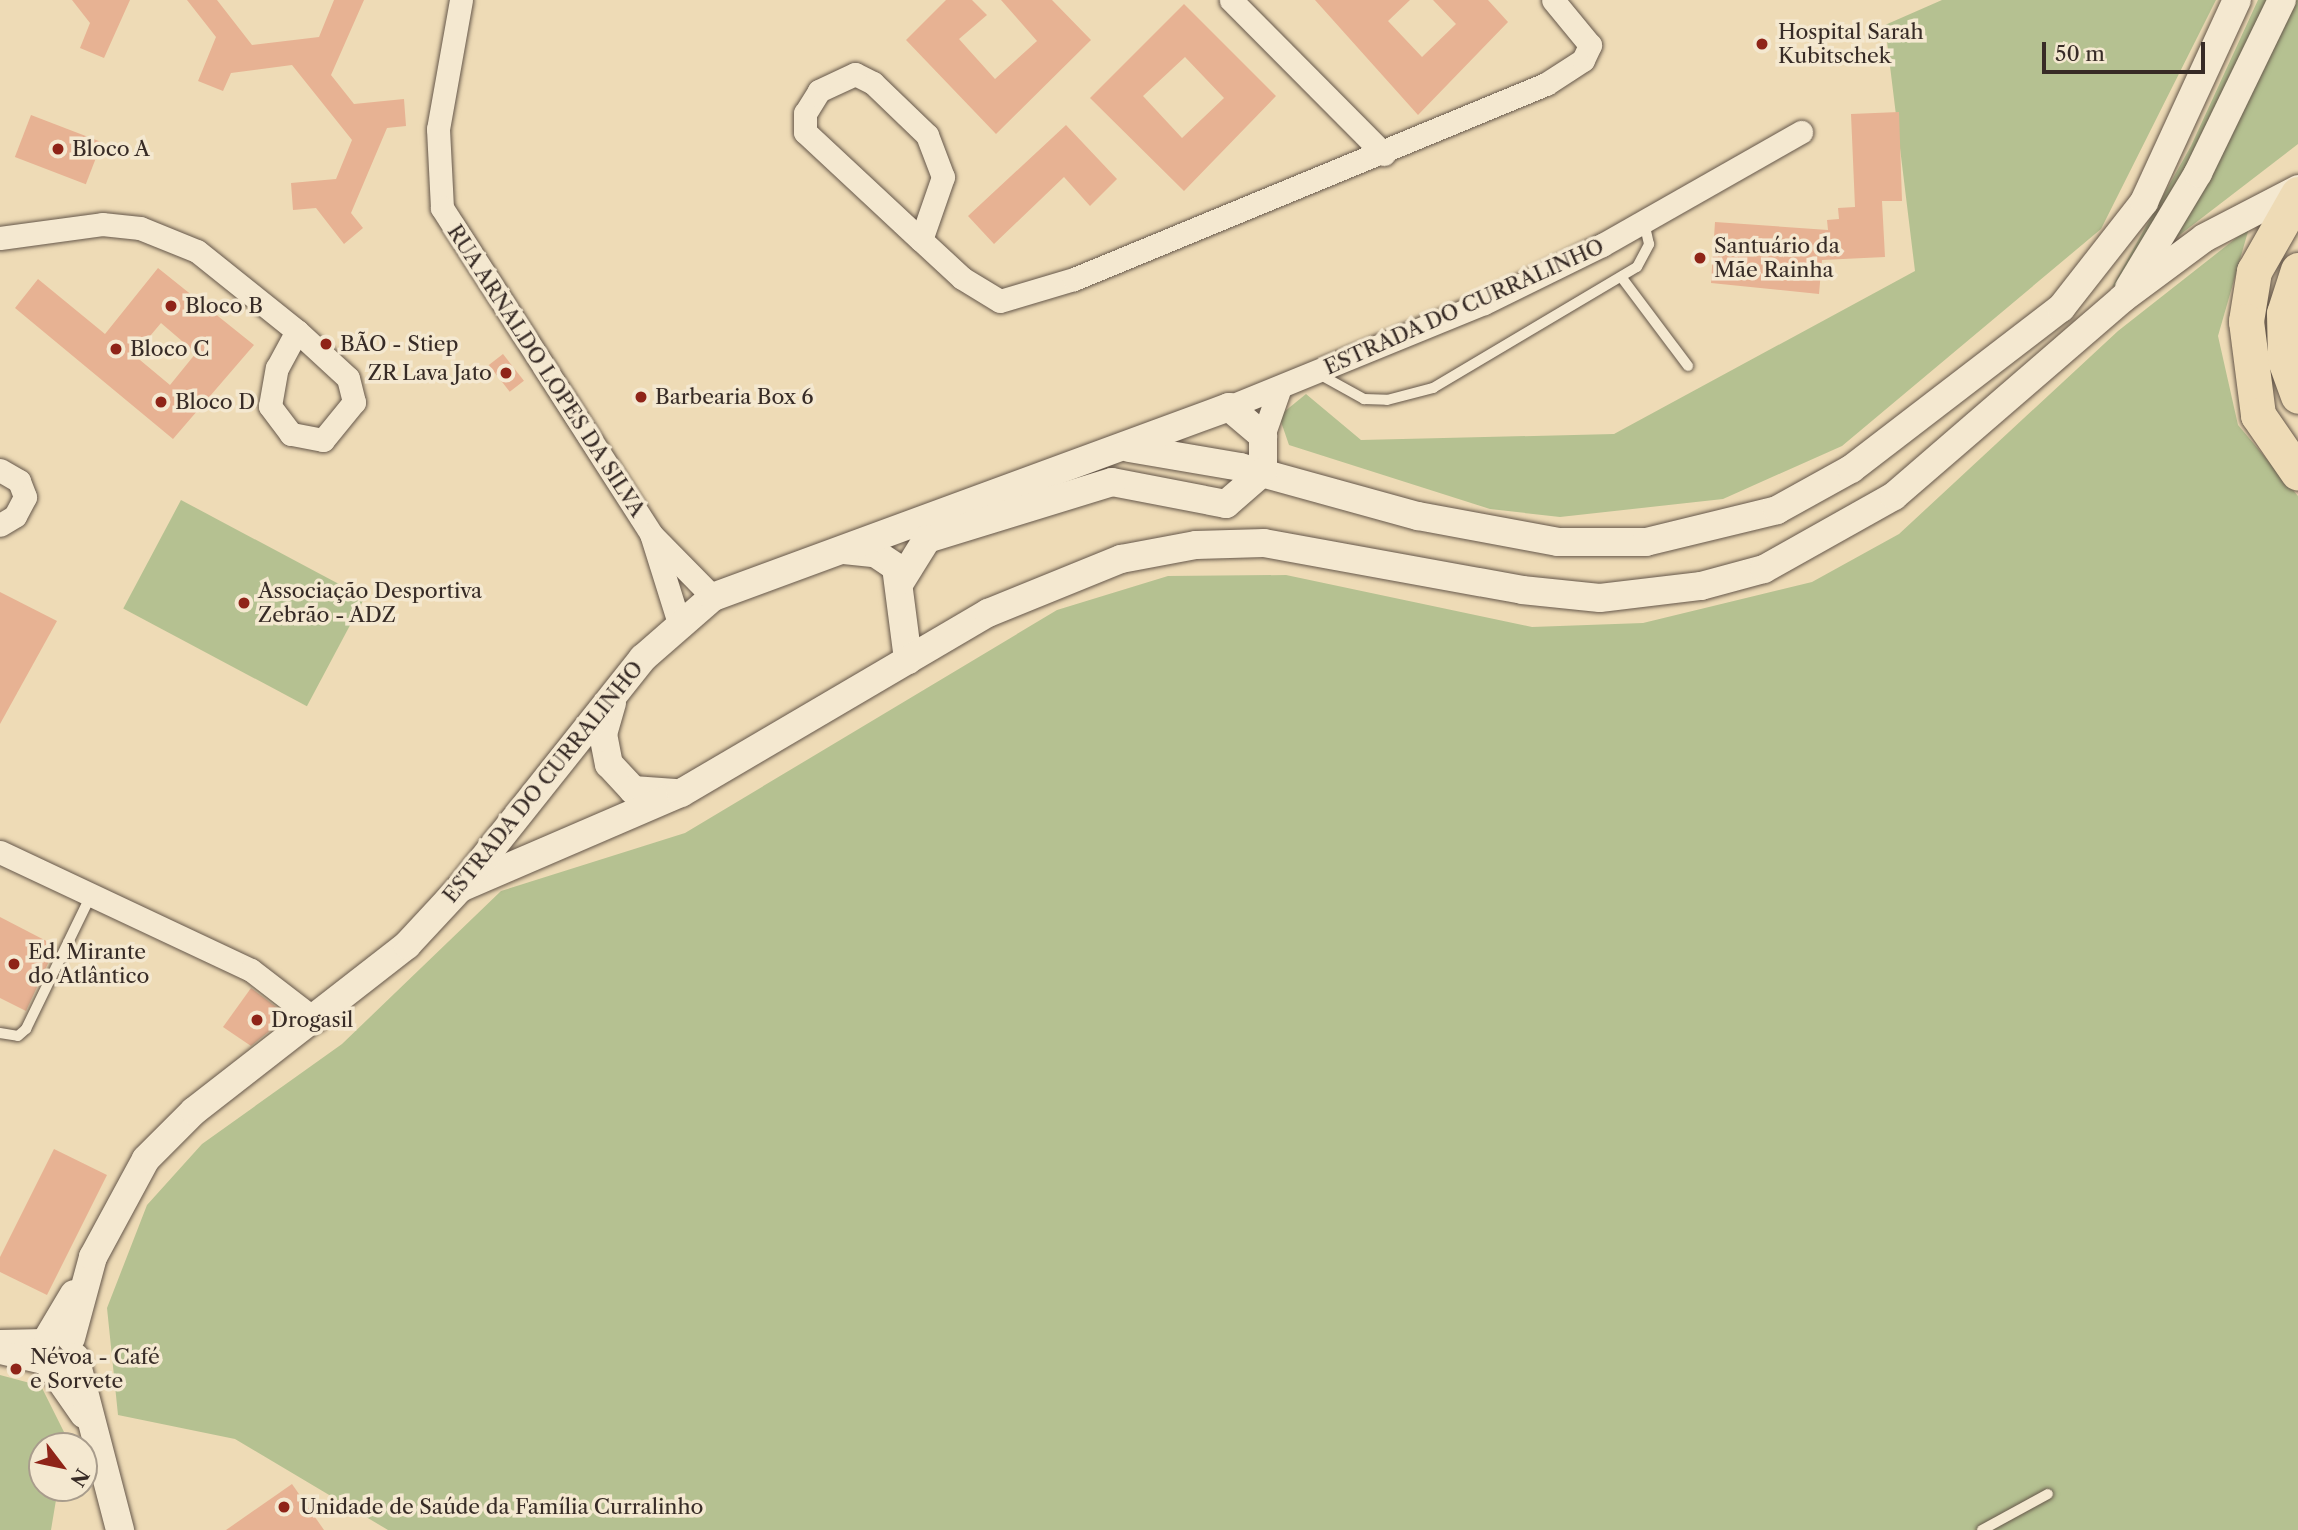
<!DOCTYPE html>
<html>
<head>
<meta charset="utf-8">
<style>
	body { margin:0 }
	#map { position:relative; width:2298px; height:1530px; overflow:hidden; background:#eedbb6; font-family:"Libre Caslon Text",serif }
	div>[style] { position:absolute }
	.green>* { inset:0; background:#b5c191; transform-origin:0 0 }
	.building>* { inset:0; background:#e7b293; transform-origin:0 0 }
	.roads { filter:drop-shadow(0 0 2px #65574a) drop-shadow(0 0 2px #65574a) }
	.service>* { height:10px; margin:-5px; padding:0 5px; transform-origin:5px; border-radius:5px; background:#f4e8d0 }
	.minor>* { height:23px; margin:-11.5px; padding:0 11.5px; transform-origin:11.5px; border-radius:11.5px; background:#f4e8d0 }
	.tertiary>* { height:28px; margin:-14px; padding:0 14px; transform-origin:14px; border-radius:14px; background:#f4e8d0 }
	.primary>* { height:35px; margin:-17.5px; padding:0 17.5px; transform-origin:17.5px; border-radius:17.5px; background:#eedbb6 }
	.dots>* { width:19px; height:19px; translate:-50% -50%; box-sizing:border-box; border:4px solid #f4e8d0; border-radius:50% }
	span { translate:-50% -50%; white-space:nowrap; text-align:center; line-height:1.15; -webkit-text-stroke:7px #f4e8d0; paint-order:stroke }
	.poi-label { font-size:21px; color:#372b26 }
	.left { translate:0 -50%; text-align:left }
	.right { translate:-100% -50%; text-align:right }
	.street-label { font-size:21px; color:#372b26 }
	.north { position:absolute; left:28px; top:1432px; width:70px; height:70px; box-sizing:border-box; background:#f4e8d0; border:2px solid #a89c8c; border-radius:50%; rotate:122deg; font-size:19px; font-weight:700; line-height:28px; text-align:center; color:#372b26 }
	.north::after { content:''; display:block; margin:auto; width:24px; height:32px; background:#8f2418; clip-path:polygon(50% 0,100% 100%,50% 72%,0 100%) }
	.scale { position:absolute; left:2042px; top:42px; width:163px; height:32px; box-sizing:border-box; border:4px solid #372b26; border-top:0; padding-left:9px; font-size:21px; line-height:24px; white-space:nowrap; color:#372b26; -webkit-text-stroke:5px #f4e8d0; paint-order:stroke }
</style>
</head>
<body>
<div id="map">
	<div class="green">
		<i style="clip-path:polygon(1942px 0,2216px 0,2101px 229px,1842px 446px,1723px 499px,1560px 517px,1490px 509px,1289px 445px,1279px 416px,1306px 394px,1361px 440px,1614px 434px,1915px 271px,1885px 25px)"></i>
		<i style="clip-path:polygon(2258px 0,2298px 0,2298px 144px,2112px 287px,2191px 146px)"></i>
		<i style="clip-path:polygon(2249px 228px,2218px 336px,2238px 425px,2298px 496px,2298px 1530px,388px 1530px,235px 1439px,118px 1415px,107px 1308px,147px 1205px,202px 1144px,342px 1044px,501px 891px,685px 833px,1057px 610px,1168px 576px,1286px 575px,1532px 627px,1643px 623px,1812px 582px,1899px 534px,2118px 331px)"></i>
		<i style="left:181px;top:500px;width:208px;height:123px;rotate:28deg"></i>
		<i style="clip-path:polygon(0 1375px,41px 1386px,66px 1436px,64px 1446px,42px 1446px,42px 1488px,58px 1488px,51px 1530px,0 1530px)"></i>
	</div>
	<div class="building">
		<i style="clip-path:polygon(72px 0,130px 0,104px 58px,80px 48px,90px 23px)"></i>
		<i style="clip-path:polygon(187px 0,217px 0,252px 45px,319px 37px,334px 0,364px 0,331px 75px,354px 104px,404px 99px,406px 126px,387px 128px,351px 213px,363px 228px,344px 244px,316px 208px,293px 210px,291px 183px,336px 179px,352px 140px,292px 65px,231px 73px,223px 91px,198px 81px,216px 37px)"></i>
		<i style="clip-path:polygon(946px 0,972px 0,987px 15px,959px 39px,995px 79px,1037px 41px,1001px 0,1052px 0,1091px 40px,996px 134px,906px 40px)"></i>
		<i style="clip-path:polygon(1315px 0,1410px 0,1388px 21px,1422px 57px,1456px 24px,1433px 0,1488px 0,1508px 22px,1418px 115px)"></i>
		<i style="clip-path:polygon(evenodd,1184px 4px,1276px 96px,1184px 191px,1090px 98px,1184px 4px,1185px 57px,1224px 98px,1182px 138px,1143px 96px,1185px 57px)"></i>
		<i style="clip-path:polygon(1899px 112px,1902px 201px,1882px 201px,1885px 257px,1822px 260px,1819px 294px,1711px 283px,1715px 222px,1828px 230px,1827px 220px,1839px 219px,1838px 208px,1855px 207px,1851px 114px)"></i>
		<i style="left:31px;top:115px;width:76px;height:45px;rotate:21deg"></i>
		<i style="clip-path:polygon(1066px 125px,1117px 179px,1090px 206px,1064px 177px,994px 244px,968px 216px)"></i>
		<i style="clip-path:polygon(evenodd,158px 268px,254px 345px,173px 439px,15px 308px,38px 279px,105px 334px,158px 268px,161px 323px,196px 353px,170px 385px,134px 355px,161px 323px)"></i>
		<i style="left:503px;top:354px;width:34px;height:18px;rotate:52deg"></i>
		<i style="clip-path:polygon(0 592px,57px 621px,0 724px)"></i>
		<i style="clip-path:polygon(0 917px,56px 946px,26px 1011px,0 998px)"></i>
		<i style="clip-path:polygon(251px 988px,288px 1016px,251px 1046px,223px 1027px)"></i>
		<i style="clip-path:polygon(54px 1149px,107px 1175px,47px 1295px,0 1272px,0 1257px)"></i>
		<i style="clip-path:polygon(292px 1484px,324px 1530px,226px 1530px)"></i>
	</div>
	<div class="roads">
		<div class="service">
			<i style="left:1622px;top:278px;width:110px;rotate:53.1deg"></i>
			<i style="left:1317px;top:373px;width:54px;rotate:29deg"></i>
			<i style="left:1364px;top:399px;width:23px;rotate:2deg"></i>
			<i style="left:1387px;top:400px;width:48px;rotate:-14.6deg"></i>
			<i style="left:1433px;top:388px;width:237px;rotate:-30.7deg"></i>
			<i style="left:1637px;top:267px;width:26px;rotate:-62deg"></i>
			<i style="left:1649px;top:244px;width:22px;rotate:-103deg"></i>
			<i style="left:0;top:1033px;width:18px;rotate:9deg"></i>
			<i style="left:18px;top:1036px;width:11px;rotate:-41deg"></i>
			<i style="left:26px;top:1029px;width:149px;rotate:-64.1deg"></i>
			<i style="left:1982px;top:1530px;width:75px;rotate:-28.6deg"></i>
		</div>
		<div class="minor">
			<i style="left:461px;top:0;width:131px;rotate:100.1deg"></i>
			<i style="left:438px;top:129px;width:79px;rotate:87.1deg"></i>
			<i style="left:442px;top:208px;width:387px;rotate:57.3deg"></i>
			<i style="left:651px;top:534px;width:88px;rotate:45.5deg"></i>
			<i style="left:1231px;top:0;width:217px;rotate:45.2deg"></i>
			<i style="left:0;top:238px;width:103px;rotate:-7.8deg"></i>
			<i style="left:102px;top:224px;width:38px;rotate:6deg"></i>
			<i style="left:140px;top:228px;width:61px;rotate:22deg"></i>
			<i style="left:197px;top:251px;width:128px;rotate:38.7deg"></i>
			<i style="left:297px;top:331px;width:69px;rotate:42.7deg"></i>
			<i style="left:348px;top:378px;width:25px;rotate:76deg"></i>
			<i style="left:354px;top:402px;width:49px;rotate:129.2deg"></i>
			<i style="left:323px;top:440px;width:33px;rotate:-169deg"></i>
			<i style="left:291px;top:434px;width:35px;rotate:-127deg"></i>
			<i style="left:270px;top:406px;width:39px;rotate:-80deg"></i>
			<i style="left:277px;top:368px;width:42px;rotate:-61.6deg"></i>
			<i style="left:921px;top:240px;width:67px;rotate:-70.8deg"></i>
			<i style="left:943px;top:177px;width:45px;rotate:-110.9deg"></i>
			<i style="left:927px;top:135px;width:75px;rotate:-136.1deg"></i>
			<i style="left:873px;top:83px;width:20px;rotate:-153deg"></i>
			<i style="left:855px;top:74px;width:40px;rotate:155deg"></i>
			<i style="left:819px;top:91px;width:26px;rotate:122deg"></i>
			<i style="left:805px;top:113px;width:19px;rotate:90deg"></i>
			<i style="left:805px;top:132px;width:158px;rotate:43deg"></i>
			<i style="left:921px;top:240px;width:56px;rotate:42.8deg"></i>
			<i style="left:962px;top:278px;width:44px;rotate:31.2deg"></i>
			<i style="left:1000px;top:301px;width:77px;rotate:-16.6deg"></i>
			<i style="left:1074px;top:279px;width:511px;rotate:-22.45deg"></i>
			<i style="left:1546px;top:84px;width:44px;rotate:-33deg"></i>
			<i style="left:1583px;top:60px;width:17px;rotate:-65deg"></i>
			<i style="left:1590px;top:45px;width:58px;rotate:-129.4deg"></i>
			<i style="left:1229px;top:407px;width:275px;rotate:-22.2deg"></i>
			<i style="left:1484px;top:303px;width:131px;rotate:-26.2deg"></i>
			<i style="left:1602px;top:245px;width:229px;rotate:-29.6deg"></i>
			<i style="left:1263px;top:436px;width:49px;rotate:-70.8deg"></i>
			<i style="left:0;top:470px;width:22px;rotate:30deg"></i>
			<i style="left:19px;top:481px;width:17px;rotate:69deg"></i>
			<i style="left:25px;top:497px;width:21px;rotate:118deg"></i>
			<i style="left:15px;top:516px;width:17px;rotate:149deg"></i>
			<i style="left:652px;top:537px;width:90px;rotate:72.6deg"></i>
			<i style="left:0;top:852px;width:277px;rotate:25.2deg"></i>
			<i style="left:251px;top:970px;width:82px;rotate:37.6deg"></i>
			<i style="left:0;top:1341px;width:43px;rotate:-1.3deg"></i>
			<i style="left:0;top:1352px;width:44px;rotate:13.1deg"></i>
		</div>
		<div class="tertiary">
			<i style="left:2129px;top:288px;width:134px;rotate:-59deg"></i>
			<i style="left:2198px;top:173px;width:192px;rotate:-64.1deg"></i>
			<i style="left:1129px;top:448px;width:113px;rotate:9.7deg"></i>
			<i style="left:1240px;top:467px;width:185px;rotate:15.4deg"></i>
			<i style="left:1418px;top:516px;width:142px;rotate:10.5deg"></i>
			<i style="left:1558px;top:542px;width:88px"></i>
			<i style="left:1646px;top:542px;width:135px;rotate:-13.7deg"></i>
			<i style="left:1777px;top:510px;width:85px;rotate:-29deg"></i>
			<i style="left:1851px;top:469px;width:265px;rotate:-37.5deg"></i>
			<i style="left:2061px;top:308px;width:135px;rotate:-51.9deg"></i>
			<i style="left:2144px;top:202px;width:222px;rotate:-65.3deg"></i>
			<i style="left:844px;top:550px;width:31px;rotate:6deg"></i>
			<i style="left:875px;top:553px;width:25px;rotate:34deg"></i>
			<i style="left:896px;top:567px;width:94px;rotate:82.6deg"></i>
			<i style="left:612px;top:703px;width:32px;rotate:106deg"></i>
			<i style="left:603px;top:734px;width:31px;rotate:79deg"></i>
			<i style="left:609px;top:764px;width:35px;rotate:47deg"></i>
			<i style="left:633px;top:790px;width:42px;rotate:4.1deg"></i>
			<i style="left:460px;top:888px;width:241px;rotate:-23.3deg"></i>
			<i style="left:681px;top:793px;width:356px;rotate:-30.4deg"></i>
			<i style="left:988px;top:613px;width:144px;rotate:-22.1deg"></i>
			<i style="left:1121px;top:559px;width:76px;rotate:-10.6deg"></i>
			<i style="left:1196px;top:545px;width:68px;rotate:-1.7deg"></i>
			<i style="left:1264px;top:543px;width:262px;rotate:10.3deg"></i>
			<i style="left:1522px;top:590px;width:78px;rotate:5.9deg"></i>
			<i style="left:1600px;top:598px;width:102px;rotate:-6.8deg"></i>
			<i style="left:1701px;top:586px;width:65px;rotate:-15.1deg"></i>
			<i style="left:1764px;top:569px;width:149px;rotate:-29.3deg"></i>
			<i style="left:1894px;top:496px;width:301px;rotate:-40.8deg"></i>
			<i style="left:2122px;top:299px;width:102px;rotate:-36.6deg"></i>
			<i style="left:2204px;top:238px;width:106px;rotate:-27.5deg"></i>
			<i style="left:74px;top:1294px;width:66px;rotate:120.8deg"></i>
			<i style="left:40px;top:1351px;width:77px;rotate:55.1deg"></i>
			<i style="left:71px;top:1338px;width:84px;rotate:-74.8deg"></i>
			<i style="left:93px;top:1257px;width:111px;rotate:-61.6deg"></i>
			<i style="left:146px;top:1159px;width:68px;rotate:-45deg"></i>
			<i style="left:194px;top:1111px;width:270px;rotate:-37.9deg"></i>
			<i style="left:407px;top:945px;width:78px;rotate:-47.1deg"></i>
			<i style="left:460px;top:888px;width:294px;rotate:-51.5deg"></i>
			<i style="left:643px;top:658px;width:93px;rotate:-41.1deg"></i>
			<i style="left:713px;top:597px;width:550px;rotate:-20.21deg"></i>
			<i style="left:1229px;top:407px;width:45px;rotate:40.5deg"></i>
			<i style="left:1263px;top:436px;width:36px;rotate:90deg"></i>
			<i style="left:1263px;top:472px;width:49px;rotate:139.1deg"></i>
			<i style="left:1226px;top:504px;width:116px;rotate:-169.1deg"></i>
			<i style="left:1112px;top:482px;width:194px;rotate:162.9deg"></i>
			<i style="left:927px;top:539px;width:49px;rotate:121.8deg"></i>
			<i style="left:75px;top:1357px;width:179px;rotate:75.4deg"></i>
		</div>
		<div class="primary">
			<i style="left:2298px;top:194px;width:89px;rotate:119.7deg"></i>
			<i style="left:2254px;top:271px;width:51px;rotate:99.1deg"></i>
			<i style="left:2246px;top:321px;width:95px;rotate:82.7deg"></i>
			<i style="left:2258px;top:415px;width:70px;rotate:55.4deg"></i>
			<i style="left:2298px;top:270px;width:45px;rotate:108deg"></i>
			<i style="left:2284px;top:313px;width:47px;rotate:88.8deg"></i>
			<i style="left:2285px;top:360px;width:38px;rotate:70deg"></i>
		</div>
	</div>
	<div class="dots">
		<i style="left:1762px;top:44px;background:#8f2418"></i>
		<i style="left:58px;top:149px;background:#8f2418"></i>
		<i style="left:1700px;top:258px;background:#8f2418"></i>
		<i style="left:171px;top:306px;background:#8f2418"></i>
		<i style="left:326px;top:344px;background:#8f2418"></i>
		<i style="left:116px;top:349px;background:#8f2418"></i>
		<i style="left:506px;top:373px;background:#8f2418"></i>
		<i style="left:641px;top:397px;background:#8f2418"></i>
		<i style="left:161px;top:402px;background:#8f2418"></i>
		<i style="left:244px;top:603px;background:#8f2418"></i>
		<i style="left:14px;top:964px;background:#8f2418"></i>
		<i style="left:257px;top:1020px;background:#8f2418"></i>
		<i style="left:16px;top:1369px;background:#8f2418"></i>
		<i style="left:284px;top:1507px;background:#8f2418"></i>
	</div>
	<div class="poi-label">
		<span class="left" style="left:1778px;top:44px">Hospital Sarah<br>Kubitschek</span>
		<span class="left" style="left:72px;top:149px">Bloco A</span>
		<span class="left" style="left:1714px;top:258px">Santuário da<br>Mãe Rainha</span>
		<span class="left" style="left:185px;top:306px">Bloco B</span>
		<span class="left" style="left:340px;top:344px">BÃO - Stiep</span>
		<span class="left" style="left:130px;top:349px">Bloco C</span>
		<span class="right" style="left:492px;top:373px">ZR Lava Jato</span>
		<span class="left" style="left:655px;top:397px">Barbearia Box 6</span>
		<span class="left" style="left:175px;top:402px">Bloco D</span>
		<span class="left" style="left:258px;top:603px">Associação Desportiva<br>Zebrão - ADZ</span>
		<span class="left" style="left:28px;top:964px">Ed. Mirante<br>do Atlântico</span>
		<span class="left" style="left:271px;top:1020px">Drogasil</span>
		<span class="left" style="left:30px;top:1369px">Névoa - Café<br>e Sorvete</span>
		<span class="left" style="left:300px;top:1507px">Unidade de Saúde da Família Curralinho</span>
	</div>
	<div class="street-label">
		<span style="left:1464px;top:307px;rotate:-24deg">ESTRADA DO CURRALINHO</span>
		<span style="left:546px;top:371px;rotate:57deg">RUA ARNALDO LOPES DA SILVA</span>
		<span style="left:543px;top:782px;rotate:-51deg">ESTRADA DO CURRALINHO</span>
	</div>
	<div class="north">N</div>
	<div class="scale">50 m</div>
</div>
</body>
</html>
